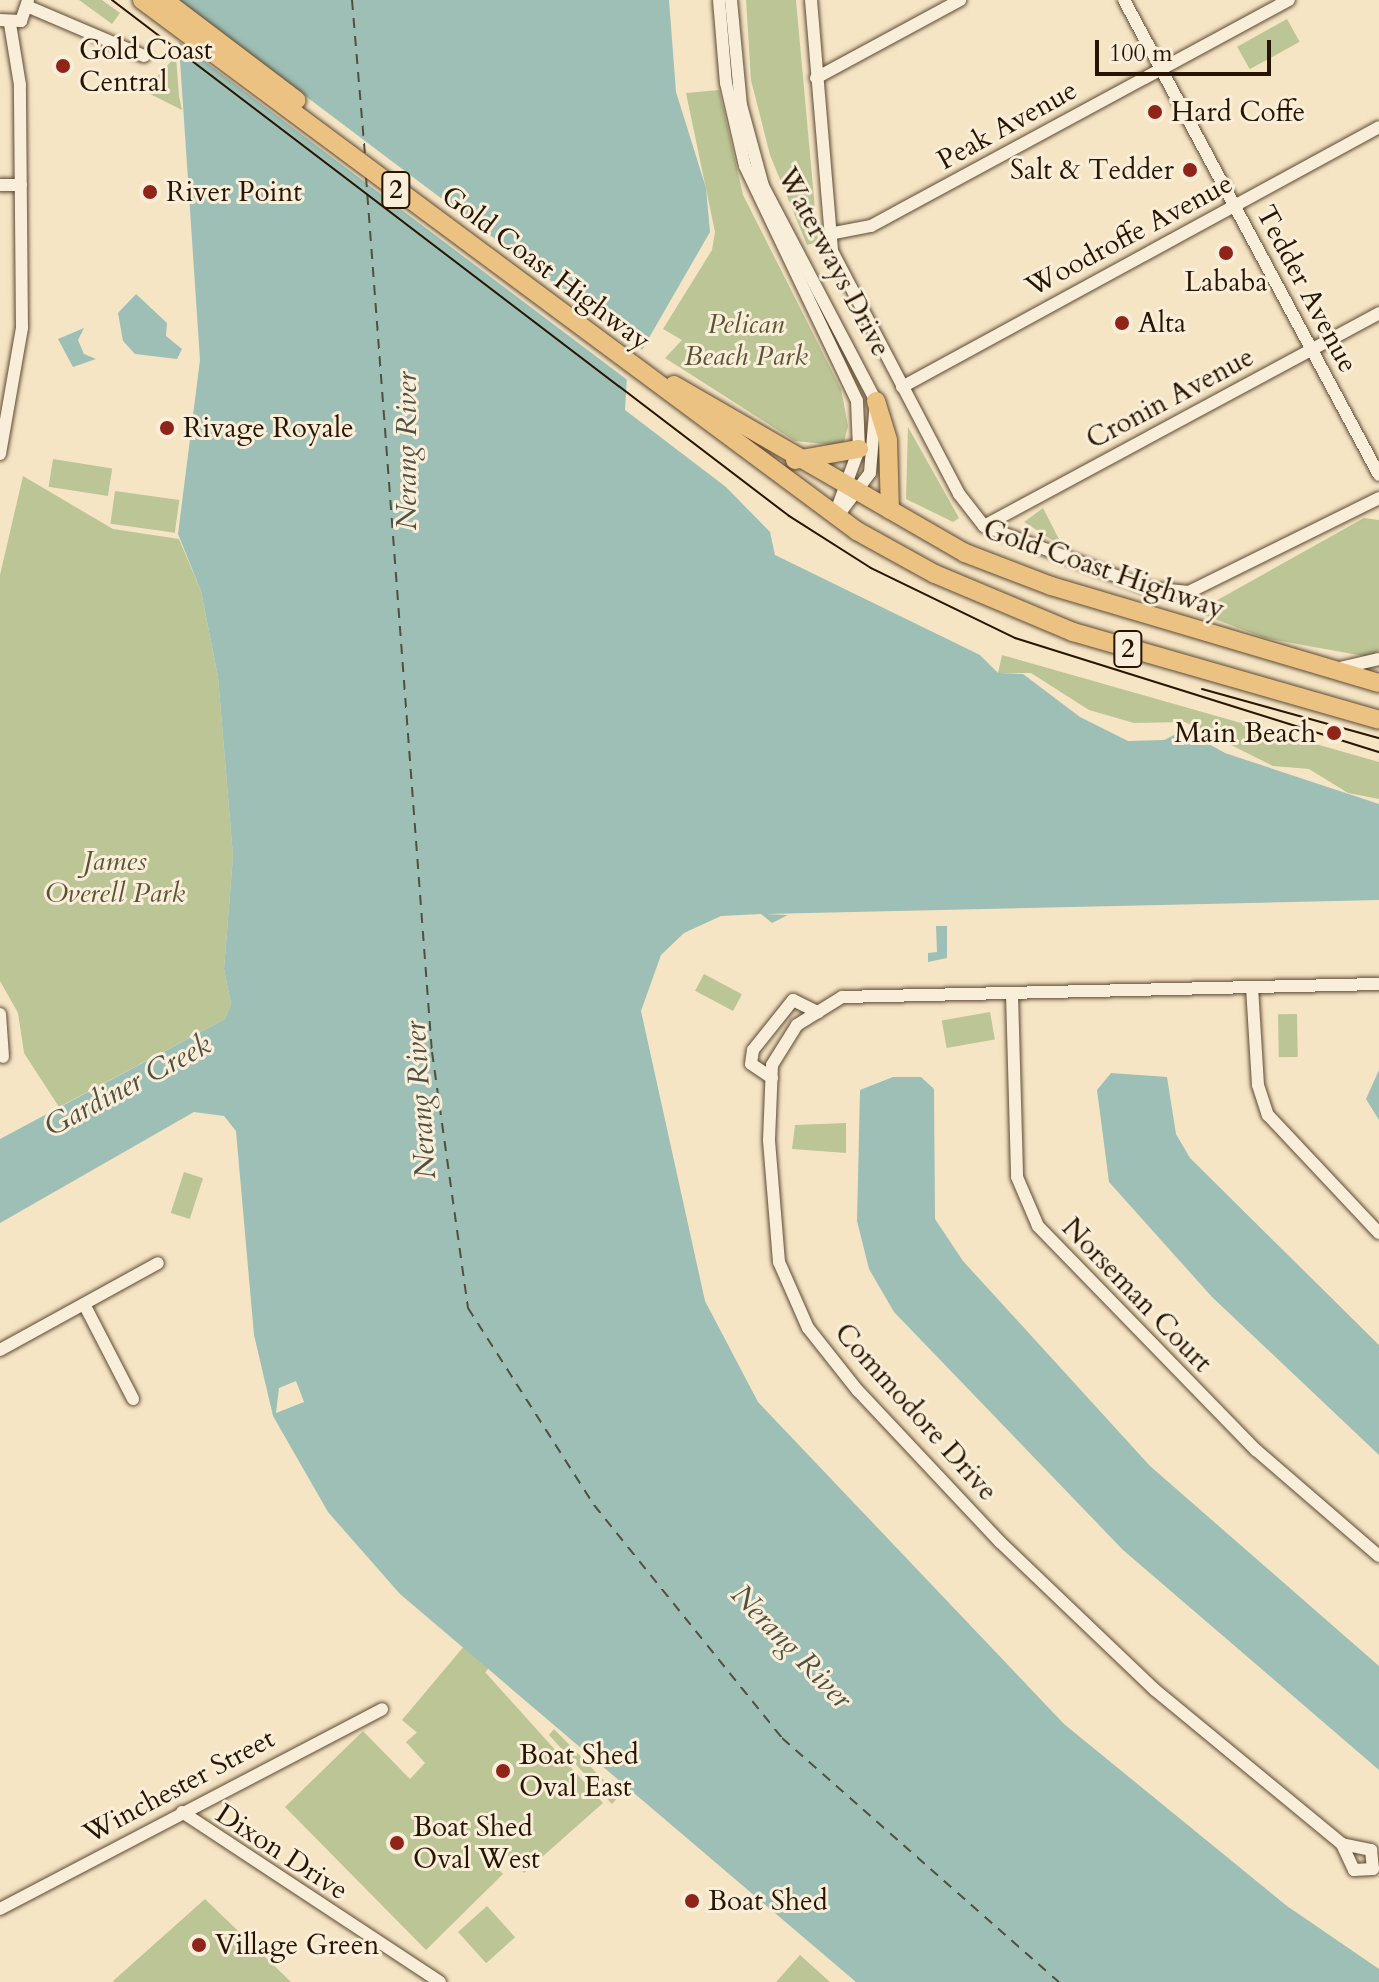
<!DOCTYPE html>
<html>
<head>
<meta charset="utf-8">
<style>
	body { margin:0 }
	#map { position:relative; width:1379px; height:1982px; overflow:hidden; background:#f6e5c5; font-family:Cardo,serif }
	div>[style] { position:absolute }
	.green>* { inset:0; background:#bcc595; transform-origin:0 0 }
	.water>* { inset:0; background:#9dbfb5 }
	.pier>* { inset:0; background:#f6e5c5; transform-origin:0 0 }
	.ferry>* { height:2px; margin-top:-1px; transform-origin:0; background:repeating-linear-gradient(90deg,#515040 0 10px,transparent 0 18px) }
	.roads { filter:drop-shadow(0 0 2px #5c4932) drop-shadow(0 0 2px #5c4932) }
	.minor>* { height:12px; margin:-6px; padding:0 6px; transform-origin:6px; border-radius:6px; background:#f9eed9 }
	.highway>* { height:18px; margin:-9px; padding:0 9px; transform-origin:9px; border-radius:9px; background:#ebc282 }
	.tram>* { height:2px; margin:-1px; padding:0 1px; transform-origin:1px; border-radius:1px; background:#281501 }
	.dots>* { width:22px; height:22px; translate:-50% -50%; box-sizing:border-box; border:4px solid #f9eed9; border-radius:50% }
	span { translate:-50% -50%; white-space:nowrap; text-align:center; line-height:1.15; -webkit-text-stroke:6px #f9eed9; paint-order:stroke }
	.shield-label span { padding:2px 6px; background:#f9eed9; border:2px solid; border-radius:6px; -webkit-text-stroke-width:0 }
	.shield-label { font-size:26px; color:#281501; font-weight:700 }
	.poi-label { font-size:28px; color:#281501 }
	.left { translate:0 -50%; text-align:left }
	.right { translate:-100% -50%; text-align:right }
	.street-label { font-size:28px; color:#281501 }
	.park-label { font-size:28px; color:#5c5335; font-style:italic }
	.water-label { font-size:30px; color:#515040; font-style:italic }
	.scale { position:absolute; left:1095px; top:40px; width:176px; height:36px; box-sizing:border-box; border:4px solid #281501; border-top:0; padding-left:10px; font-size:24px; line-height:28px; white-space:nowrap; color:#281501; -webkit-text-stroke:6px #f9eed9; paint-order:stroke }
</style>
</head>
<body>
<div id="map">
	<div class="green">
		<i style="clip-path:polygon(79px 0,102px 0,120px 13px,112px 24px)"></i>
		<i style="clip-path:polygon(746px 0,796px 0,818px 242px,807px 245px,770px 155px,751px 80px)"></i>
		<i style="left:1287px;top:19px;width:26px;height:57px;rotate:61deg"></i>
		<i style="clip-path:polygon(176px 56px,179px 96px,182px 110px,144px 91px)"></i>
		<i style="clip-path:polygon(719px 90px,743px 195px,841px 389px,848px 426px,843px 446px,795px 441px,665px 358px,682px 340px,663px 329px,712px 250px,715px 232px,686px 93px)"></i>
		<i style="clip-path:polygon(908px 427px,959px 518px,953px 522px,906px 499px)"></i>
		<i style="left:53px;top:459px;width:60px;height:28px;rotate:9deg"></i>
		<i style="clip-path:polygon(23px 476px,113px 529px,179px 539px,201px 591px,218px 677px,233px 856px,224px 969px,231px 1004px,225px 1019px,59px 1107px,24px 1053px,18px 1013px,0 981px,0 575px)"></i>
		<i style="left:115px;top:491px;width:65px;height:33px;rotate:8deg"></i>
		<i style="clip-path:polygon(1043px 508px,1063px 547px,1024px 522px)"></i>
		<i style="clip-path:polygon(1364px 518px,1379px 520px,1379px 650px,1369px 657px,1265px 638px,1196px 612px)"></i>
		<i style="clip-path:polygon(1002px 655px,1379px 762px,1379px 799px,1348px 793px,1309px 769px,1273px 766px,1185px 722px,1134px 723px,1089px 710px,1031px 673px,998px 673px)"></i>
		<i style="left:704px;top:974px;width:43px;height:19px;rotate:28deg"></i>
		<i style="left:990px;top:1012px;width:28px;height:49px;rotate:80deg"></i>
		<i style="left:1297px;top:1014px;width:43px;height:19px;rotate:89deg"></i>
		<i style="clip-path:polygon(846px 1123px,846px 1153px,792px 1149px,795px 1125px)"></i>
		<i style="left:184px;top:1172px;width:20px;height:43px;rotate:18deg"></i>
		<i style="left:465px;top:1645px;width:33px;height:98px;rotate:40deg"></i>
		<i style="clip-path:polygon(485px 1672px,603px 1803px,524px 1873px,499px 1846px,487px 1857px,503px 1874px,426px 1950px,285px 1807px,363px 1731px,410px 1779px,425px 1763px,406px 1742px)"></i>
		<i style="clip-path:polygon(554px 1729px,619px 1796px,612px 1804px,549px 1735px)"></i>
		<i style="clip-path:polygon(205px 1899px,291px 1982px,114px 1982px,113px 1981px)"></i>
		<i style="left:487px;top:1906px;width:42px;height:39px;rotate:48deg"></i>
		<i style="clip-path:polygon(800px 1955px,830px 1982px,776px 1982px)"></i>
	</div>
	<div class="water">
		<i style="clip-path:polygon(176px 0,669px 0,676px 92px,706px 188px,710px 232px,627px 376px,625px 410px,726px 487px,770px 532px,775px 555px,980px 655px,998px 673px,1023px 674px,1080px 717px,1128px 741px,1164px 740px,1184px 730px,1225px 753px,1379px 804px,1379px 900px,765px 914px,788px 915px,772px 923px,761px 914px,721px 916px,684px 933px,661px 955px,641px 1011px,705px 1301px,758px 1402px,1064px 1724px,1287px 1906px,1379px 1969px,1379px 1982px,856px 1982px,400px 1594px,328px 1512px,273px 1416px,254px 1335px,236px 1131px,224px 1116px,194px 1112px,0 1223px,0 1139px,225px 1019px,231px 1004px,224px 969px,233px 856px,218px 677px,201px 591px,178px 534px,200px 360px)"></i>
		<i style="clip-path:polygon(136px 294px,167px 323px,166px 336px,182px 349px,177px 359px,135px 354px,123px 341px,118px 313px)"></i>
		<i style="clip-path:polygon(84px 328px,78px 340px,84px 354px,96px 359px,73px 367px,58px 339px)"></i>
		<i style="clip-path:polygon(936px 926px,947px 926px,947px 958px,928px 962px,928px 953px,937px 952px)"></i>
		<i style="clip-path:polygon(1379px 1070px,1379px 1120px,1366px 1099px)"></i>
		<i style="clip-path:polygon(1111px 1073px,1167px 1077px,1176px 1134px,1190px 1158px,1379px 1345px,1379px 1455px,1212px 1297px,1109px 1182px,1097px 1090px)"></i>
		<i style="clip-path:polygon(893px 1077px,921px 1077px,934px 1089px,935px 1219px,963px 1261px,1150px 1466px,1379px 1666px,1379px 1770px,1123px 1550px,894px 1312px,869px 1269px,857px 1221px,860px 1090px)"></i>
	</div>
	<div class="pier">
		<i style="left:178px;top:0;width:588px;height:33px;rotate:37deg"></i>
		<i style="clip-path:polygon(296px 1381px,304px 1402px,276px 1413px,279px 1388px)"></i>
	</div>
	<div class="ferry">
		<i style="left:352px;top:0;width:155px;rotate:85.2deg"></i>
		<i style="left:366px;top:177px;width:877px;rotate:85.69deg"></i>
		<i style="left:432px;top:1052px;width:259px;rotate:82deg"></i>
		<i style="left:468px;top:1308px;width:234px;rotate:57.4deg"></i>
		<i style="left:594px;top:1505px;width:299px;rotate:51.1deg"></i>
		<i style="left:782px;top:1738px;width:369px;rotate:41.4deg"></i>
	</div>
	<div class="roads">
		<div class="minor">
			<i style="left:719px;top:0;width:83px;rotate:85.2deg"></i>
			<i style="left:726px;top:83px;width:85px;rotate:77.1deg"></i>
			<i style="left:745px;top:166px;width:260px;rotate:64.5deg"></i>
			<i style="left:857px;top:401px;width:48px;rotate:87.6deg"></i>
			<i style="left:859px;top:449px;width:72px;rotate:110.2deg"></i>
			<i style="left:731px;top:0;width:105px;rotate:84.6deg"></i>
			<i style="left:741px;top:105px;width:84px;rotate:74.8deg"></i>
			<i style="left:763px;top:186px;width:243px;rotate:62.3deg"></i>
			<i style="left:876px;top:401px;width:72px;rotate:94.8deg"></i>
			<i style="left:870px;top:473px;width:56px;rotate:127.1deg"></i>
			<i style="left:811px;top:0;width:252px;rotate:85.2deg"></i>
			<i style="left:832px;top:251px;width:274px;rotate:62.4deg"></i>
			<i style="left:959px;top:494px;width:41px;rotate:52deg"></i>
			<i style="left:984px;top:526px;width:175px;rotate:20.7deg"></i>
			<i style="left:1148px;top:588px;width:41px;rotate:5.6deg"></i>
			<i style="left:1189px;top:592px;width:212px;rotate:-26.3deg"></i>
			<i style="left:1124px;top:0;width:539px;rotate:61.77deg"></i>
			<i style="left:29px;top:7px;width:125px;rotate:23.1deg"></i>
			<i style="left:0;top:20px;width:21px;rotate:3deg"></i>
			<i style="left:21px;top:21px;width:21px;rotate:-71deg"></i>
			<i style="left:816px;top:78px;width:164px;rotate:-28.4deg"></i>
			<i style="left:0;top:185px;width:21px"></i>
			<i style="left:829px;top:234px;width:43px;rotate:-10.8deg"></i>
			<i style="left:871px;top:226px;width:475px;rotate:-28.4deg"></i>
			<i style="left:902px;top:387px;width:543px;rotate:-28.59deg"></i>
			<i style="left:0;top:454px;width:128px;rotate:-80.1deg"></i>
			<i style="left:22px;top:328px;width:243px;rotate:-90.5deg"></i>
			<i style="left:20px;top:85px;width:62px;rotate:-99.3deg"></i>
			<i style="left:984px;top:526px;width:449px;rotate:-28.3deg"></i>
			<i style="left:1340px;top:668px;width:40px;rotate:-13deg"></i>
			<i style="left:1252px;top:987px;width:98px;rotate:86.5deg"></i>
			<i style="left:1258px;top:1085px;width:32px;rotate:72deg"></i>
			<i style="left:1268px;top:1115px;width:162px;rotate:46.8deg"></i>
			<i style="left:1012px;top:994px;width:183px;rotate:88.4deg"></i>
			<i style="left:1017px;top:1177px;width:53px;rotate:66.8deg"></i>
			<i style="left:1038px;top:1226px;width:313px;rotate:45.8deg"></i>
			<i style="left:1256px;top:1450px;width:162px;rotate:40.8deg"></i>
			<i style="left:0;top:1014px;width:43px;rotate:86deg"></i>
			<i style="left:772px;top:1078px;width:25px;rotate:-146deg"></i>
			<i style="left:751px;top:1064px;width:14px;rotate:-82deg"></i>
			<i style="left:753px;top:1050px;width:64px;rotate:-51.3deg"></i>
			<i style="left:793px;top:1000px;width:28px;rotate:26deg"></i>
			<i style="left:84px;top:1304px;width:107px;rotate:62.7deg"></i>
			<i style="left:0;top:1350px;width:180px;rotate:-28.8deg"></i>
			<i style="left:182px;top:1812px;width:309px;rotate:33.4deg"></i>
			<i style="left:1342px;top:1844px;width:30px;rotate:12deg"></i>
			<i style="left:1371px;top:1850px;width:19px;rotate:84deg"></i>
			<i style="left:1373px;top:1869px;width:19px;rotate:177deg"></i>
			<i style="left:1354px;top:1870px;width:29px;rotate:-115deg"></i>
			<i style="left:1342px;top:1844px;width:242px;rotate:-140.5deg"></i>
			<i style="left:1155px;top:1690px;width:214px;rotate:-136.3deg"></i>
			<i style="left:1000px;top:1542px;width:207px;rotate:-133.2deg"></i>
			<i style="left:858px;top:1391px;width:80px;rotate:-128.4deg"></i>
			<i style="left:808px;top:1328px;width:72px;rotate:-113.7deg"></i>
			<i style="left:779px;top:1262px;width:122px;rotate:-94.7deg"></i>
			<i style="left:769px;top:1140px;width:75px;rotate:-87.7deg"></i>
			<i style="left:772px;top:1065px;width:47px;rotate:-58deg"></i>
			<i style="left:797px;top:1025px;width:53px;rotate:-31.9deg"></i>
			<i style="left:842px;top:997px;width:537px;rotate:-1.39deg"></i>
			<i style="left:0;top:1909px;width:431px;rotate:-27.6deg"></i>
		</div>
		<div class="highway">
			<i style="left:142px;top:0;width:891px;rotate:36.6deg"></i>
			<i style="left:857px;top:531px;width:89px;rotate:28.9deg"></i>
			<i style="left:935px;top:574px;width:150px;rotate:22.8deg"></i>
			<i style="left:1073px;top:632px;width:318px;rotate:16deg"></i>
			<i style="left:164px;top:0;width:166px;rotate:37.1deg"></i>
			<i style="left:674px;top:385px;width:336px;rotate:30deg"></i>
			<i style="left:965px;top:553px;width:92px;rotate:21deg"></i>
			<i style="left:1051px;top:586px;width:342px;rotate:16.5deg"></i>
			<i style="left:876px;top:401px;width:41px;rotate:72.9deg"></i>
			<i style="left:888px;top:440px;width:70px;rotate:88.4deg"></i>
			<i style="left:795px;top:460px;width:65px;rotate:-9.8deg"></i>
		</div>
	</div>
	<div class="tram">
		<i style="left:112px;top:0;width:851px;rotate:37.31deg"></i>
		<i style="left:789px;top:516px;width:97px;rotate:32.4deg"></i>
		<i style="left:871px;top:568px;width:160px;rotate:25.9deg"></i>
		<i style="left:1015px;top:638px;width:381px;rotate:17.4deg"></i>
		<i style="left:1202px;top:689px;width:184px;rotate:15.5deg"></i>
	</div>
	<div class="dots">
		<i style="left:63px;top:66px;background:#8f2418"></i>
		<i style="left:1155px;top:112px;background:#8f2418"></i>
		<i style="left:1190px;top:170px;background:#8f2418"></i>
		<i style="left:150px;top:192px;background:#8f2418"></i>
		<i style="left:1226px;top:253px;background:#8f2418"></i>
		<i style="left:1122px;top:323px;background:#8f2418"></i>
		<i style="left:167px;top:428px;background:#8f2418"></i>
		<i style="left:1334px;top:733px;background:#8f2418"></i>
		<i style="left:503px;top:1771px;background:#8f2418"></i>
		<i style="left:397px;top:1843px;background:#8f2418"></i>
		<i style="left:692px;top:1901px;background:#8f2418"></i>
		<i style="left:199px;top:1945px;background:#8f2418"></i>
	</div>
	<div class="shield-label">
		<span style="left:396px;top:190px">2</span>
		<span style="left:1128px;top:649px">2</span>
	</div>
	<div class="poi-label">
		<span class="left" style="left:79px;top:66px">Gold Coast<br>Central</span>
		<span class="left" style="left:1171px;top:112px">Hard Coffe</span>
		<span class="right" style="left:1174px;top:170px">Salt &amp; Tedder</span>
		<span class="left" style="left:166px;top:192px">River Point</span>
		<span style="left:1226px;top:282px">Lababa</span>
		<span class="left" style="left:1138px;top:323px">Alta</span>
		<span class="left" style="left:183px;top:428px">Rivage Royale</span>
		<span class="right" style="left:1316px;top:733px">Main Beach</span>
		<span class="left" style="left:519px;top:1771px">Boat Shed<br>Oval East</span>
		<span class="left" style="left:413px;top:1843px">Boat Shed<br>Oval West</span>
		<span class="left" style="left:708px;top:1901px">Boat Shed</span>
		<span class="left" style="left:215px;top:1945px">Village Green</span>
	</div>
	<div class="street-label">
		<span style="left:1007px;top:125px;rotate:-29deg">Peak Avenue</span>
		<span style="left:1129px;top:235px;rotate:-28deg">Woodroffe Avenue</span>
		<span style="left:834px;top:262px;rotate:62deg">Waterways Drive</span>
		<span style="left:546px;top:268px;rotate:37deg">Gold Coast Highway</span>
		<span style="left:1307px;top:289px;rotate:62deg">Tedder Avenue</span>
		<span style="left:1170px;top:398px;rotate:-28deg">Cronin Avenue</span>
		<span style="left:1104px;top:569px;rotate:19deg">Gold Coast Highway</span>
		<span style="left:1137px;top:1295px;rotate:46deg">Norseman Court</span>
		<span style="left:916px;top:1412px;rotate:48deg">Commodore Drive</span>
		<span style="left:179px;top:1786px;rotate:-28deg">Winchester Street</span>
		<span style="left:282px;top:1852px;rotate:33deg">Dixon Drive</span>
	</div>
	<div class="park-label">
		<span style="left:746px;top:340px">Pelican<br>Beach Park</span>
		<span style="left:115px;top:877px">James<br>Overell Park</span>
	</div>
	<div class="water-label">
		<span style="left:407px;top:451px;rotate:-90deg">Nerang River</span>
		<span style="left:128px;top:1086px;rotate:-28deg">Gardiner Creek</span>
		<span style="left:421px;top:1100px;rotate:-94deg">Nerang River</span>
		<span style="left:791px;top:1647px;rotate:46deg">Nerang River</span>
	</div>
	<div class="scale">100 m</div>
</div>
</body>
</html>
